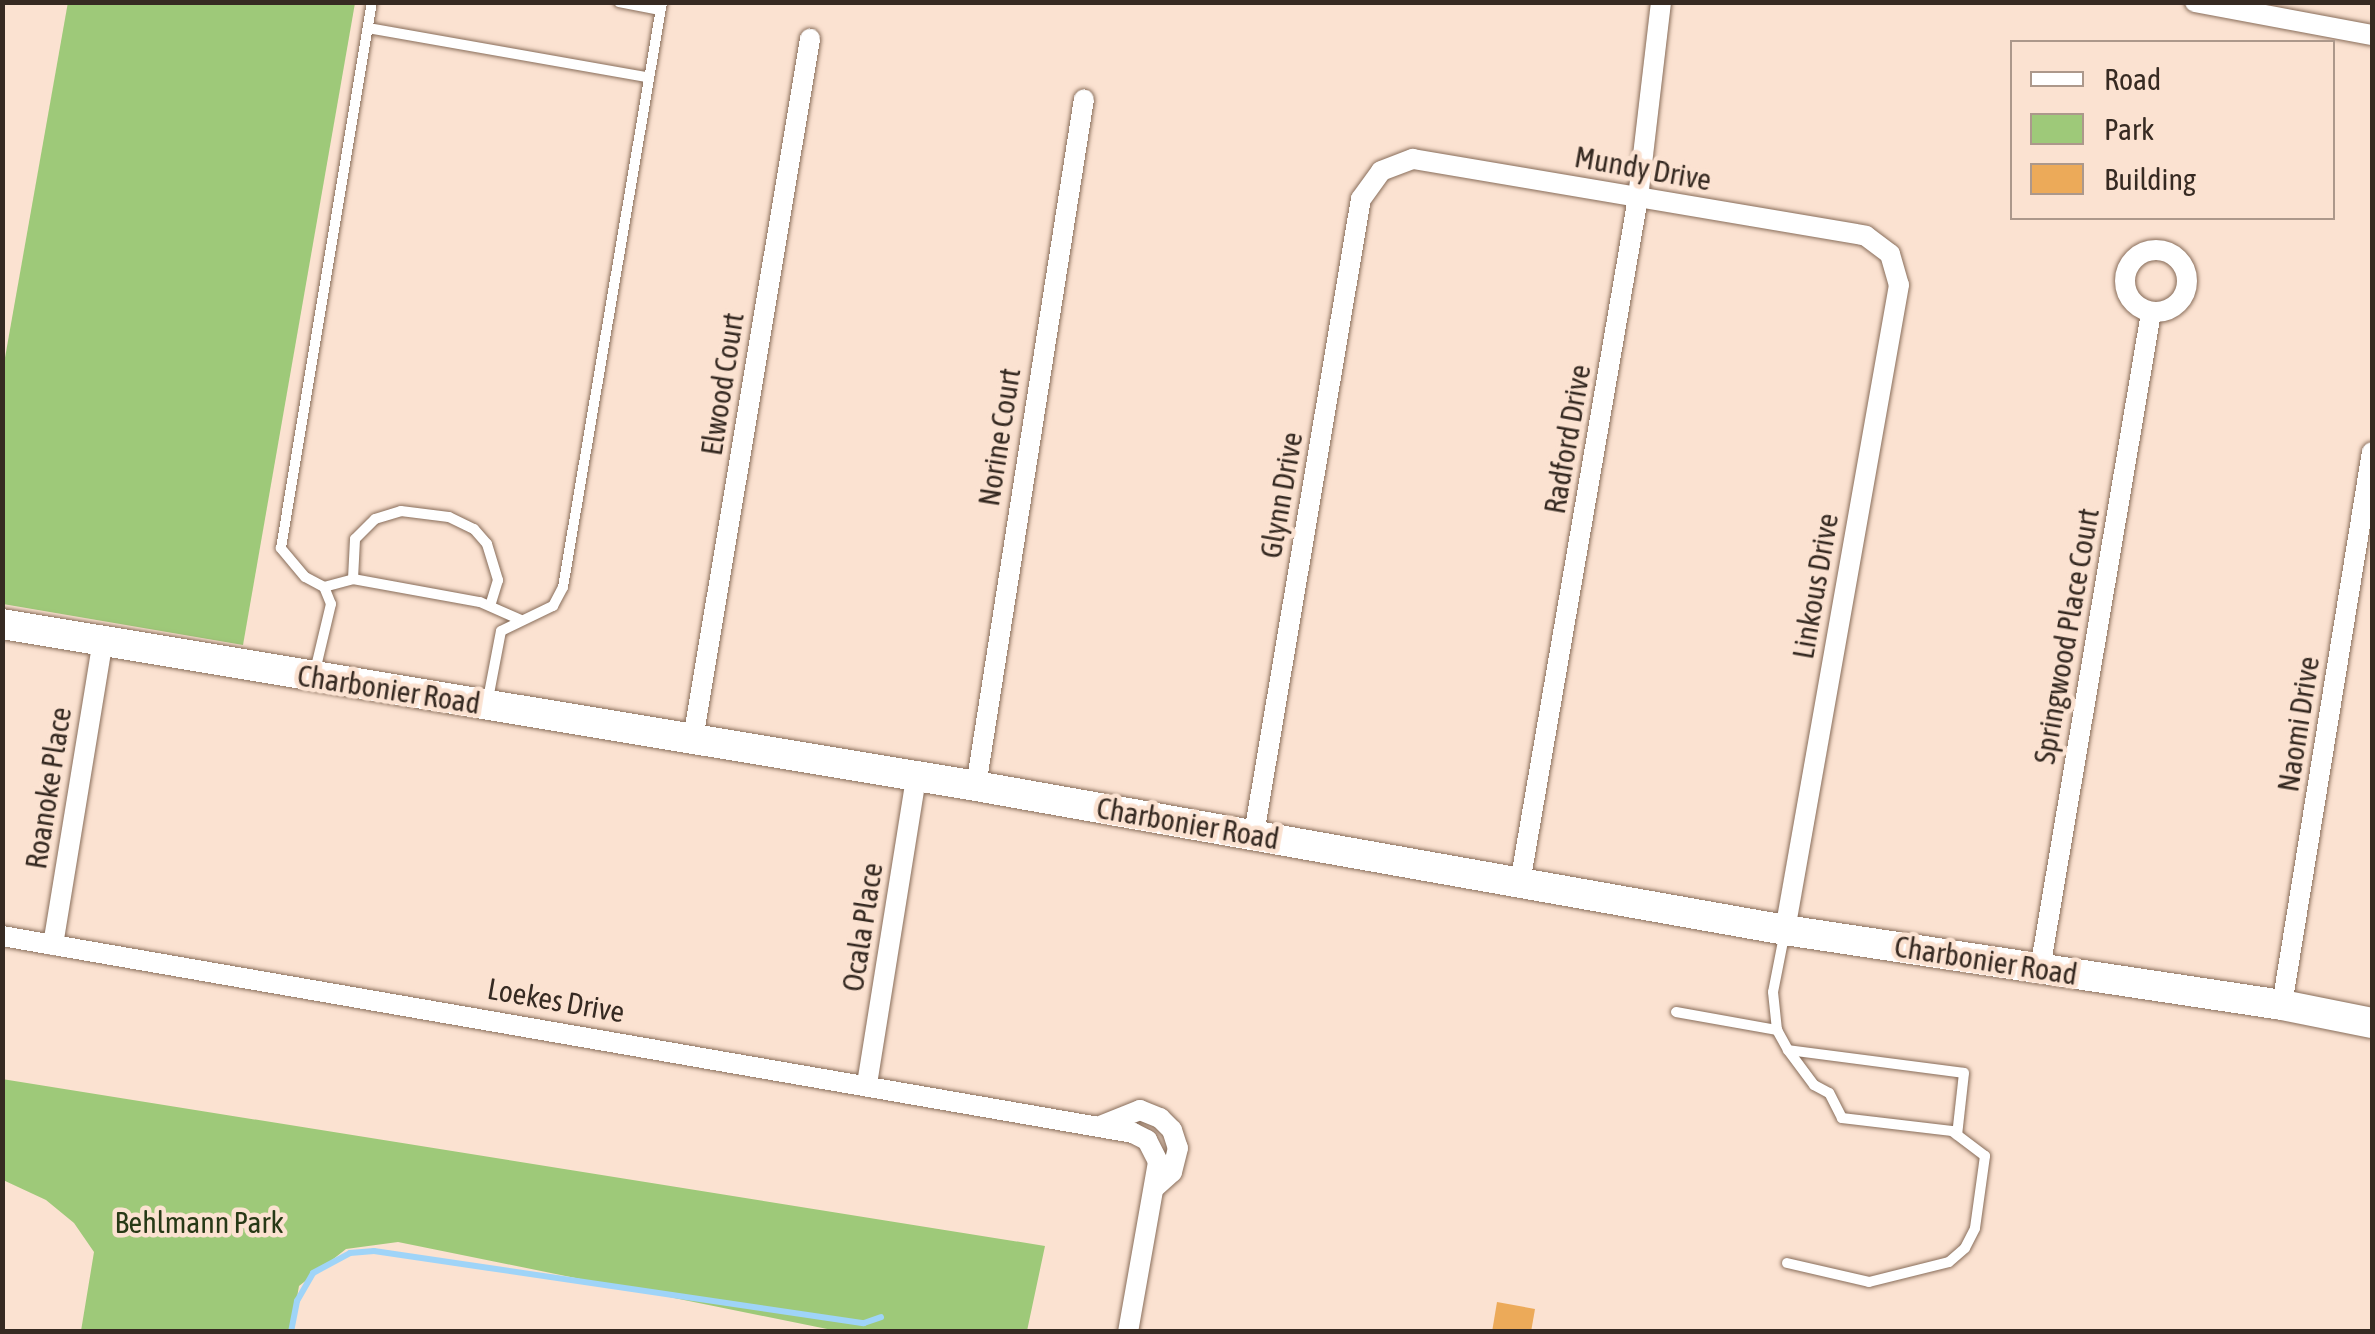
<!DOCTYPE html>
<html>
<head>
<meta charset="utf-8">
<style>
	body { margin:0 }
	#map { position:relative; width:2375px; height:1334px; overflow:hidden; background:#fbe2d1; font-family:"Asap Condensed",sans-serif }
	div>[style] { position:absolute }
	.green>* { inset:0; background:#9ec979 }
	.stream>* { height:6px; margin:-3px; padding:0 3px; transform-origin:3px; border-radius:3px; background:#9fd4f8 }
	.building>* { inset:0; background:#ecaa59 }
	.roads { filter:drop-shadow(0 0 2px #886d5a) drop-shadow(0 0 2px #886d5a) }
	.lane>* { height:10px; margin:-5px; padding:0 5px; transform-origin:5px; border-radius:5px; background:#fff }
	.street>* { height:20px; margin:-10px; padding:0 10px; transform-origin:10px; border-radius:10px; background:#fff }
	.street>.ring { margin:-10px; padding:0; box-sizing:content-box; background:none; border:20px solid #fff; border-radius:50% }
	.secondary>* { height:30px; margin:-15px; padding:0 15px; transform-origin:15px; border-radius:15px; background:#fff }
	span { translate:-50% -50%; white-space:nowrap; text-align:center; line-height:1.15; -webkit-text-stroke:9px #fbe2d1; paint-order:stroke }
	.street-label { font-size:30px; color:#362a22 }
	.park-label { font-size:30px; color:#273916 }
	.frame { position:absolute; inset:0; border:5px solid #362a22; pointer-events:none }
	.legend { position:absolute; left:2010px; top:40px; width:325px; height:180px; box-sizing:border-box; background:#fbe2d1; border:2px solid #ac988b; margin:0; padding:12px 18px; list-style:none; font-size:30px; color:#362a22 }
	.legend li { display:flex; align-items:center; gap:20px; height:50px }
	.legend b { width:50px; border:2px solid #ac988b }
</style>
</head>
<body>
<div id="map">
	<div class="green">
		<i style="clip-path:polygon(68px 2px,355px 3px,243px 645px,3px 604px,3px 369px)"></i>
		<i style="clip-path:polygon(2px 1079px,1045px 1246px,1027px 1331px,837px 1331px,398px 1242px,346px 1249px,299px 1286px,291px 1331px,81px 1331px,94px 1252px,74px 1223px,46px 1200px,3px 1180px)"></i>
	</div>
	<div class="stream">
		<i style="left:291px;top:1332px;width:32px;rotate:-79deg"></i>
		<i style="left:297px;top:1301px;width:32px;rotate:-60deg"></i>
		<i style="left:313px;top:1273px;width:42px;rotate:-28.4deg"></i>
		<i style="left:350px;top:1253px;width:24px;rotate:-5deg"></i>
		<i style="left:374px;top:1251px;width:495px;rotate:8.4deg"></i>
		<i style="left:864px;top:1323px;width:18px;rotate:-19deg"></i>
	</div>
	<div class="building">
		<i style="clip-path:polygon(1497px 1302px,1535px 1309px,1531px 1332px,1492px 1332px)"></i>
	</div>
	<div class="roads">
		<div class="lane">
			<i style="left:619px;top:2px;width:42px;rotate:11deg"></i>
			<i style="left:368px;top:28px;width:283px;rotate:10deg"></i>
			<i style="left:353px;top:579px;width:40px;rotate:-87.1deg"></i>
			<i style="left:355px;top:539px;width:28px;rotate:-45deg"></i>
			<i style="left:375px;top:519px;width:27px;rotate:-17deg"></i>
			<i style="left:401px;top:511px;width:48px;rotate:7.1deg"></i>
			<i style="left:449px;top:517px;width:28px;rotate:26deg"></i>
			<i style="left:474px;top:529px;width:20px;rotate:49deg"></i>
			<i style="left:487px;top:544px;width:38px;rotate:73deg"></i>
			<i style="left:498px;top:580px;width:27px;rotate:107deg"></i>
			<i style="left:324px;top:587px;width:30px;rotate:-15deg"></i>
			<i style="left:353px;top:579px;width:129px;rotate:10.3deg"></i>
			<i style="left:480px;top:602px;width:45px;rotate:23.7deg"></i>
			<i style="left:315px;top:671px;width:69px;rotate:-76.6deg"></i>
			<i style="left:331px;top:604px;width:18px;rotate:-112deg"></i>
			<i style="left:324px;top:587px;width:21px;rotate:-152deg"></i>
			<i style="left:305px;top:577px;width:38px;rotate:-130deg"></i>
			<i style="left:281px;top:548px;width:554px;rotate:-80.54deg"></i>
			<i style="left:488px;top:699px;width:69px;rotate:-79.2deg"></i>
			<i style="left:501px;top:631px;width:58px;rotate:-25.7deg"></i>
			<i style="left:553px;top:606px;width:21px;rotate:-62deg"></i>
			<i style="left:563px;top:587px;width:593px;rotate:-80.39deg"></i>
			<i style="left:1785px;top:931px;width:62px;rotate:101.1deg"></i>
			<i style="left:1773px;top:992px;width:38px;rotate:84deg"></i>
			<i style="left:1777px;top:1030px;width:23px;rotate:61deg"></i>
			<i style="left:1788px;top:1050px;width:177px;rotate:7.4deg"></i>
			<i style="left:1964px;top:1073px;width:62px;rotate:96.4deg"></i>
			<i style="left:1676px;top:1012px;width:103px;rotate:10.1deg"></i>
			<i style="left:1787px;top:1263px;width:84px;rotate:13deg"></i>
			<i style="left:1869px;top:1282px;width:82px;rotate:-14deg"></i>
			<i style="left:1949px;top:1262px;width:21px;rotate:-41deg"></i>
			<i style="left:1965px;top:1248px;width:22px;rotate:-63deg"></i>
			<i style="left:1975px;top:1228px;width:73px;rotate:-82.1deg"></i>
			<i style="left:1985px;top:1156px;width:41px;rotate:-142.9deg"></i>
			<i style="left:1952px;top:1131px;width:111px;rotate:-173.3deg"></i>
			<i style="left:1842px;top:1118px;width:28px;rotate:-117deg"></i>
			<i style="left:1829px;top:1093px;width:17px;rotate:-152deg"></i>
			<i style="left:1814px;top:1085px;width:44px;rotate:-126.6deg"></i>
		</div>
		<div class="street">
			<i style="left:2195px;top:2px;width:180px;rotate:10.6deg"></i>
			<i class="ring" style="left:2125px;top:250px;width:42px;height:42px"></i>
			<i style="left:693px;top:739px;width:710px;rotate:-80.51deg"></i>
			<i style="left:976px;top:786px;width:695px;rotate:-81.07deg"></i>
			<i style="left:1254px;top:834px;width:644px;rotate:-80.44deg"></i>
			<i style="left:1361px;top:199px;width:34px;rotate:-54deg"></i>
			<i style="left:1381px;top:171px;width:34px;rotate:-21deg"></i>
			<i style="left:1413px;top:159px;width:459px;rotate:9.6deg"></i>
			<i style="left:1866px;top:236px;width:30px;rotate:37deg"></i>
			<i style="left:1890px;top:254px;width:32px;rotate:74deg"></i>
			<i style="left:1899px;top:285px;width:655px;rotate:100.02deg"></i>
			<i style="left:1520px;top:883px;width:695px;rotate:-80.23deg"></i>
			<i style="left:1638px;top:198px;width:197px;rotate:-83.3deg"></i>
			<i style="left:2px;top:936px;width:1148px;rotate:9.88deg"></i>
			<i style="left:1133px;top:1133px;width:16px;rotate:27deg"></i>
			<i style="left:1147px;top:1140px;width:25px;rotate:63deg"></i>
			<i style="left:1158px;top:1162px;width:173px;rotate:100deg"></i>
			<i style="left:53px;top:945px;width:308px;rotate:-80.7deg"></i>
			<i style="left:2040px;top:969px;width:665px;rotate:-80.4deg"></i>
			<i style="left:2282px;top:1005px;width:560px;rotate:-80.76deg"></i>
			<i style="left:867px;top:1084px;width:310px;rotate:-80.9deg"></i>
			<i style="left:1100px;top:1126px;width:43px;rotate:-21.8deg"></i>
			<i style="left:1140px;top:1110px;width:22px;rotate:22deg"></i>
			<i style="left:1160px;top:1118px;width:17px;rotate:45deg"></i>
			<i style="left:1172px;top:1130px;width:19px;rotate:72deg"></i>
			<i style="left:1178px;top:1148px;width:25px;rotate:104deg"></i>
			<i style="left:1172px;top:1172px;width:24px;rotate:138deg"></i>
		</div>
		<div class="secondary">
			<i style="left:2px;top:624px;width:987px;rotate:9.44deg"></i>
			<i style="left:976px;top:786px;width:822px;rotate:10.09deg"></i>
			<i style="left:1785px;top:930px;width:503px;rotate:8.58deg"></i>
			<i style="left:2282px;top:1005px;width:92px;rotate:11.3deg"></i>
		</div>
	</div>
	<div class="street-label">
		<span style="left:1643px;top:168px;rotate:10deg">Mundy Drive</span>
		<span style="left:722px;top:384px;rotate:-81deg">Elwood Court</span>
		<span style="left:999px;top:437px;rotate:-81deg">Norine Court</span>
		<span style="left:1567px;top:439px;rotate:-80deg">Radford Drive</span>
		<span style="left:1281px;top:495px;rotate:-80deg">Glynn Drive</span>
		<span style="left:1815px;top:586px;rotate:-80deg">Linkous Drive</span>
		<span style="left:2066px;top:636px;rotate:-80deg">Springwood Place Court</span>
		<span style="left:389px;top:689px;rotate:9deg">Charbonier Road</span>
		<span style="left:2298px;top:724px;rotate:-81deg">Naomi Drive</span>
		<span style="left:48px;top:788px;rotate:-81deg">Roanoke Place</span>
		<span style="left:1188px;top:823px;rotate:10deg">Charbonier Road</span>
		<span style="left:862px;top:927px;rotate:-81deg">Ocala Place</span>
		<span style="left:1986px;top:960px;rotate:9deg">Charbonier Road</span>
		<span style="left:556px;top:1000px;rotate:10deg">Loekes Drive</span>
	</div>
	<div class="park-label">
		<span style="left:199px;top:1222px">Behlmann Park</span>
	</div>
	<div class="frame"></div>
	<ul class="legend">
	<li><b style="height:12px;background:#fff"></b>Road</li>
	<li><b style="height:28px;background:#9ec979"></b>Park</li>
	<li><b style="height:28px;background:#ecaa59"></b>Building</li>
	</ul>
</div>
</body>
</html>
